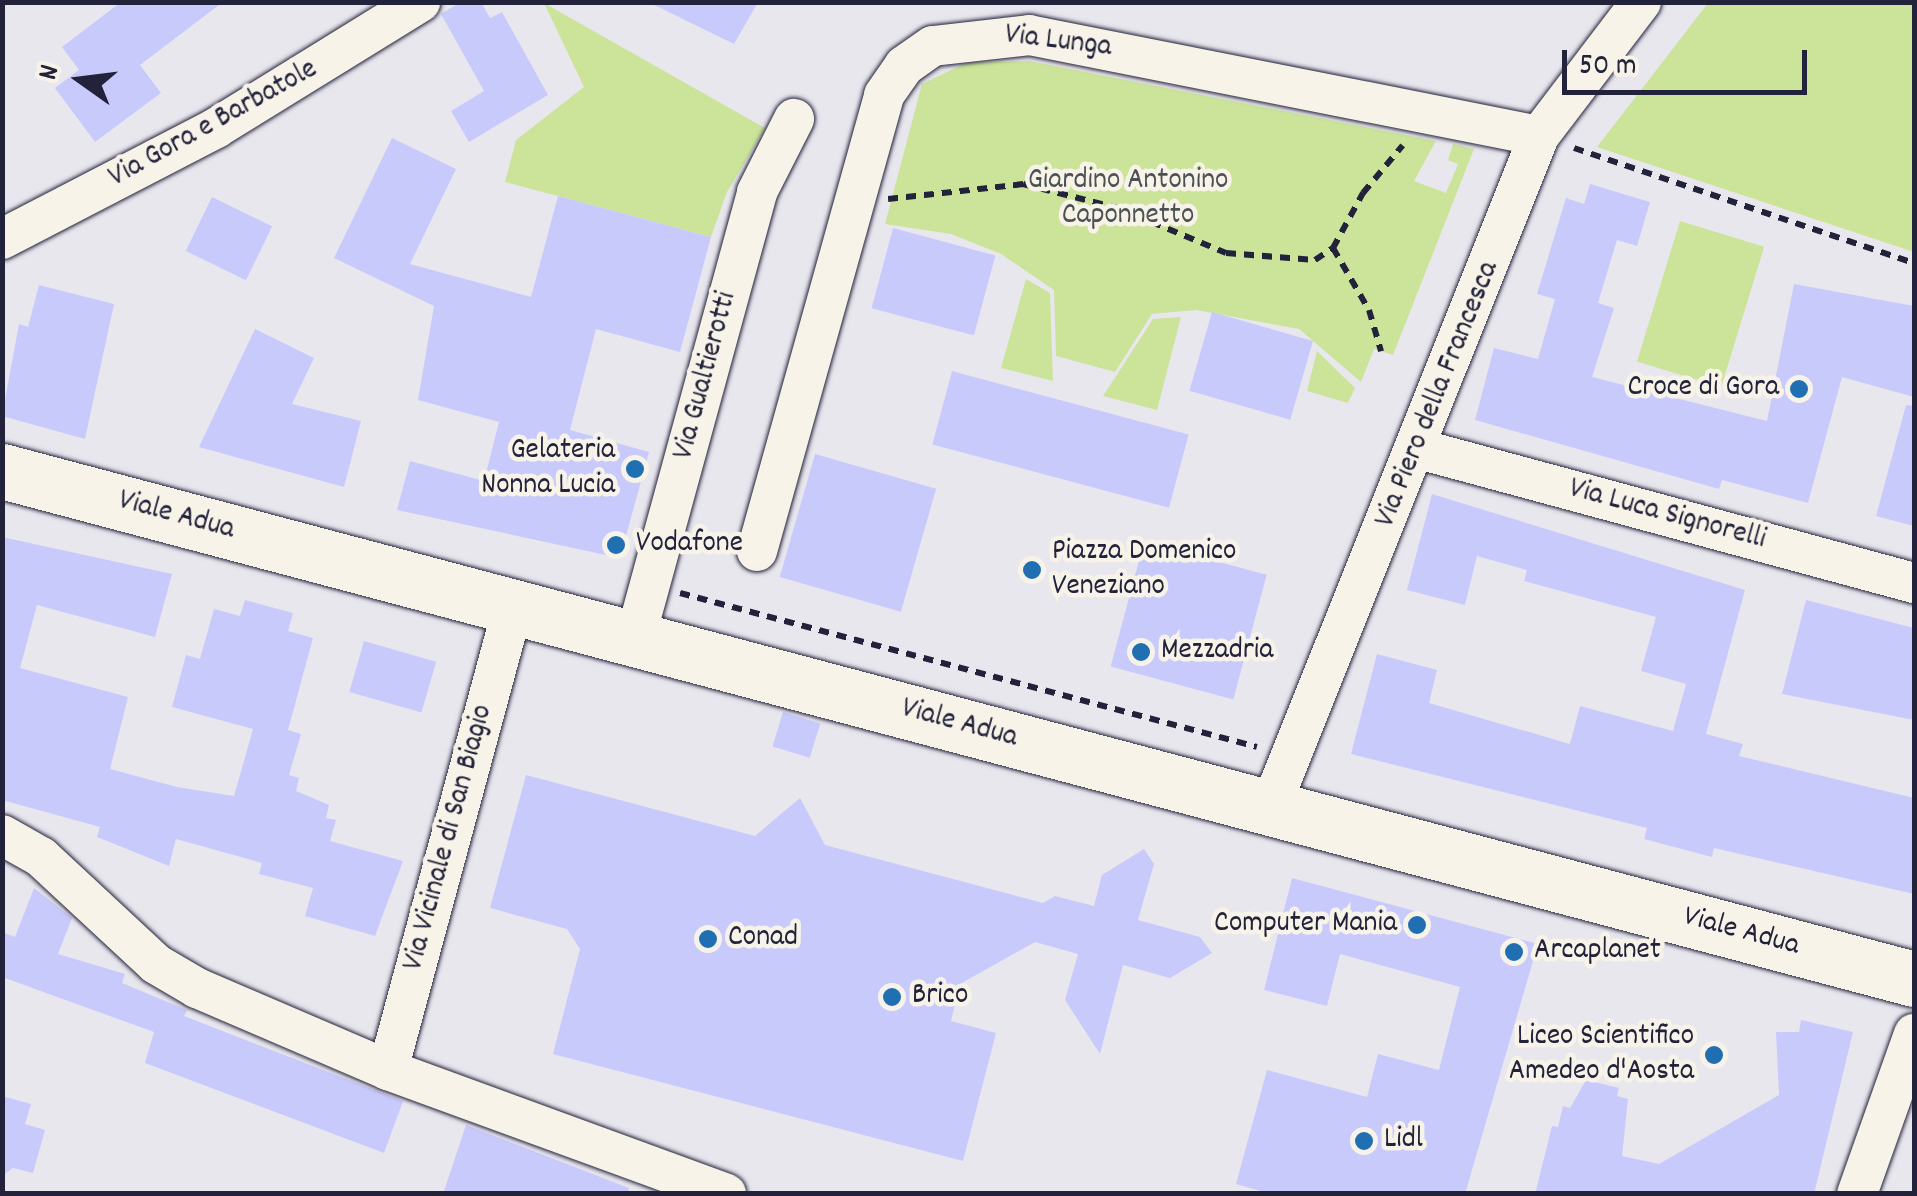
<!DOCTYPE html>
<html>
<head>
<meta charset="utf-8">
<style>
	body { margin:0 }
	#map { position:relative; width:1917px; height:1196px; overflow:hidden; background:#e9e7ee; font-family:Dekko,sans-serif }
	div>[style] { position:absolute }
	.green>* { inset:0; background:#cce49a; transform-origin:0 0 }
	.building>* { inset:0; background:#c9cafc; transform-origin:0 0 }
	.path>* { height:6px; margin-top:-3px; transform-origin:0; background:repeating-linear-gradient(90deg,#22223b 0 10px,transparent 0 18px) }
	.roads { filter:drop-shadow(0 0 2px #22223b) drop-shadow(0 0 2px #22223b) }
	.street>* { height:40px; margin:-20px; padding:0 20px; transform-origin:20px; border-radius:20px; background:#f7f3e8 }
	.secondary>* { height:55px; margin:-27.5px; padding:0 27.5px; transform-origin:27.5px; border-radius:27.5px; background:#f7f3e8 }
	.dots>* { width:28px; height:28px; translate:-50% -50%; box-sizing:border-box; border:5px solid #f7f3e8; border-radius:50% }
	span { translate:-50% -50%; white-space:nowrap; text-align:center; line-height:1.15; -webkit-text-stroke:9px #f7f3e8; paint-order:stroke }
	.street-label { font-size:30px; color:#22223b }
	.park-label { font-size:30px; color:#4c5253 }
	.poi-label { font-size:30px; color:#22223b }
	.right { translate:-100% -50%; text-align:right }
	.left { translate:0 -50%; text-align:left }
	.frame { position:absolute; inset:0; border:5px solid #22223b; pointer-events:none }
	.north { position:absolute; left:30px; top:30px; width:100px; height:100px; -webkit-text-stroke:8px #f7f3e8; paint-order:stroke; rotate:284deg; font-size:28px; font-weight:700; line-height:40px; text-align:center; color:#22223b }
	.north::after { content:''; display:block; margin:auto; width:35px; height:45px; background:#22223b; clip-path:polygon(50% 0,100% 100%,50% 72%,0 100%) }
	.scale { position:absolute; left:1562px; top:50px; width:245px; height:45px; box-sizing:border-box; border:5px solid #22223b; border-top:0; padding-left:12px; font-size:30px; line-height:35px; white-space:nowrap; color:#22223b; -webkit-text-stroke:8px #f7f3e8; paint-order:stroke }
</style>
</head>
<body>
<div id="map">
	<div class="green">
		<i style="clip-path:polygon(544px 3px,765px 128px,727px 192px,711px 237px,505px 182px,516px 140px,584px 87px)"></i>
		<i style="clip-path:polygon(1708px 3px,1914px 3px,1914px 252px,1597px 147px)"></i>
		<i style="clip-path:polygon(1029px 61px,1436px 141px,1414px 181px,1446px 193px,1458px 164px,1448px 160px,1453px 144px,1474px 149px,1393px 355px,1374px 349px,1361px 382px,1299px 329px,1196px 310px,1152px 314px,1115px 372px,1056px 356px,1054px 290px,1001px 254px,951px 234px,885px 224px,922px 84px,966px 63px)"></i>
		<i style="left:1680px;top:221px;width:88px;height:147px;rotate:17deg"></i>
		<i style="clip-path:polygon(1026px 279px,1050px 293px,1053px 381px,1001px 368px)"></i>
		<i style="clip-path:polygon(1181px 317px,1157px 410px,1103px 396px,1153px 319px)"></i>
		<i style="clip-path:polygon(1317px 351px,1355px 388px,1348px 403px,1307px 391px)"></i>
	</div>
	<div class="building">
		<i style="clip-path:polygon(121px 2px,223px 2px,140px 65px,161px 93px,95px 142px,55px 88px,79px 70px,62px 47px)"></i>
		<i style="clip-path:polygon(461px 2px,481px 2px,490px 18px,502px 12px,548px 95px,469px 142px,451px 111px,484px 91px,441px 14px)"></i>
		<i style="clip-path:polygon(648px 2px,758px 2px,734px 44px)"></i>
		<i style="clip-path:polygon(392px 138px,456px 169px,410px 264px,531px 297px,558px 196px,711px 237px,680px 352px,596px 329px,570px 430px,649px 452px,620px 558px,397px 510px,410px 461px,484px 481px,499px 422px,418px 400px,434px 306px,334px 258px)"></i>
		<i style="clip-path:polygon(1590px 184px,1650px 202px,1637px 246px,1617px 240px,1598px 303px,1614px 308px,1592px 377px,1767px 421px,1794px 284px,1914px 306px,1914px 397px,1842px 377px,1808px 503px,1722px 480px,1719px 489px,1475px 420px,1494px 348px,1538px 359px,1555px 299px,1537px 294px,1566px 198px,1584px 204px)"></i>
		<i style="left:212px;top:197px;width:67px;height:60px;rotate:26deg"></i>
		<i style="left:893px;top:228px;width:106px;height:83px;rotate:15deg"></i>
		<i style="clip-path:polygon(39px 285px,114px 304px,85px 439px,2px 416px,19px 324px,28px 327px)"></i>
		<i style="left:1212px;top:312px;width:105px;height:82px;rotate:16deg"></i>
		<i style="clip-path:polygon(255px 329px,314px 358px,292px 404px,361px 421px,344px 487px,199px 447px)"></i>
		<i style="left:952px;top:371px;width:245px;height:76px;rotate:15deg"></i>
		<i style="clip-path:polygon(1906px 405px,1914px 406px,1914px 526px,1876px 516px)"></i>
		<i style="left:815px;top:454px;width:126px;height:128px;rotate:16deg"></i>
		<i style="clip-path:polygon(1432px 494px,1745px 590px,1706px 734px,1743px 744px,1739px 756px,1914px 798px,1914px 894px,1714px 848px,1712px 857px,1644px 839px,1647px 828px,1351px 754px,1377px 654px,1437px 670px,1429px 703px,1570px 744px,1580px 706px,1673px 731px,1686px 684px,1641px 671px,1656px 617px,1524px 581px,1527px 570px,1477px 556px,1465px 605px,1407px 590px)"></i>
		<i style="clip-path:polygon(2px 537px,172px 574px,155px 637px,37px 605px,20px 668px,128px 697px,110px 769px,177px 787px,234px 796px,253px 729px,172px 707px,186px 655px,200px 659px,214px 609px,240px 616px,245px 600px,293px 613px,288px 631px,313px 638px,288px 730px,301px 734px,289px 775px,299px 778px,296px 791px,329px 805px,326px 818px,336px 820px,330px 841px,403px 861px,375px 936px,305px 916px,313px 888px,259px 874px,262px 863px,176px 839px,169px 866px,97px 837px,100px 827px,2px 800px)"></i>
		<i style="left:1144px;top:542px;width:127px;height:129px;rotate:15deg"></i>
		<i style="clip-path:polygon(1806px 600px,1914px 628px,1914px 720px,1782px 694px)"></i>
		<i style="left:364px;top:641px;width:75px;height:53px;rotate:16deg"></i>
		<i style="left:783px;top:712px;width:39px;height:36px;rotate:17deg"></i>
		<i style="clip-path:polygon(526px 775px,755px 836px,800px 798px,825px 845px,1043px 903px,1055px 896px,1094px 906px,1102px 875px,1144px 849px,1154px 864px,1138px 920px,1200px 937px,1212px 953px,1170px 978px,1123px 965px,1100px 1054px,1065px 1000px,1078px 954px,1035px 942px,960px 984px,951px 1021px,996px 1033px,963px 1161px,553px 1054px,580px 949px,567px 929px,490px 908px)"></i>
		<i style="clip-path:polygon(1292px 878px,1538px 944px,1465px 1194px,1271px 1194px,1236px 1184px,1267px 1070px,1367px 1097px,1378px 1054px,1439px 1070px,1460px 987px,1340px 954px,1327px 1006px,1264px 990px)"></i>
		<i style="clip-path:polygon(34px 888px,72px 918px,58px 954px,125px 974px,122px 983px,187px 1010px,184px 1016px,403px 1101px,384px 1153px,145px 1063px,154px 1032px,2px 977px,2px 932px,15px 937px)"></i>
		<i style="clip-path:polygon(1801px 1020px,1853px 1032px,1814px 1194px,1535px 1194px,1552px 1126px,1558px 1127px,1563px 1106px,1570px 1108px,1586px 1080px,1619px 1088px,1617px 1096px,1628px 1099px,1622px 1156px,1659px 1164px,1779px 1095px,1776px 1032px,1799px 1032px)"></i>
		<i style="clip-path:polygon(2px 1096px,31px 1104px,25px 1124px,45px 1130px,33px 1173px,13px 1168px,2px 1176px)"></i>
		<i style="clip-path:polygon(466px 1125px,629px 1188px,628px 1194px,443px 1194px)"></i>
	</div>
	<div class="path">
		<i style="left:1574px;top:148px;width:359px;rotate:18.7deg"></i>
		<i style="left:888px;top:199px;width:136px;rotate:-6.3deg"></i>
		<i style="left:1023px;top:184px;width:98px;rotate:14.2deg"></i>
		<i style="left:1118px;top:208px;width:117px;rotate:22.6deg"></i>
		<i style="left:1226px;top:253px;width:89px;rotate:4.5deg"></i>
		<i style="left:1315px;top:260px;width:22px;rotate:-34deg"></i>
		<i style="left:1333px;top:248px;width:63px;rotate:-61.4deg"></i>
		<i style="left:1363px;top:193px;width:62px;rotate:-50.2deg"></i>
		<i style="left:1333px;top:248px;width:72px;rotate:59.9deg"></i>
		<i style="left:1369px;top:310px;width:43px;rotate:73.7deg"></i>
		<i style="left:680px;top:593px;width:597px;rotate:14.94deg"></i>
	</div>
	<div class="roads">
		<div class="street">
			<i style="left:2px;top:239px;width:241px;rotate:-27.4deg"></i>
			<i style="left:216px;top:128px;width:240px;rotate:-31.7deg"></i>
			<i style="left:1419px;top:449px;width:513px;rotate:15.15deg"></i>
			<i style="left:757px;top:551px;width:473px;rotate:-74.4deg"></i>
			<i style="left:884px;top:95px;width:35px;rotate:-55deg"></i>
			<i style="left:904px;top:66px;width:35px;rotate:-35deg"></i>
			<i style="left:933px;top:46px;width:97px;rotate:-6.5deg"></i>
			<i style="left:1029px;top:35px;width:520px;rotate:11.2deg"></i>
			<i style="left:635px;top:639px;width:463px;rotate:-74.7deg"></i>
			<i style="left:757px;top:192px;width:82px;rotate:-63.1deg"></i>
			<i style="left:1270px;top:808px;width:724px;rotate:-68.18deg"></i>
			<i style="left:1539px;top:136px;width:168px;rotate:-52.7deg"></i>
			<i style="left:2px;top:835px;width:45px;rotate:29.4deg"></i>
			<i style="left:41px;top:857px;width:157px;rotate:42.9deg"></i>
			<i style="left:156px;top:964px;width:48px;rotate:30.3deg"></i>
			<i style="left:197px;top:988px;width:208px;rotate:23.2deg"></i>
			<i style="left:388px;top:1070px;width:360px;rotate:20.1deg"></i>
			<i style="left:388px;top:1070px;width:481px;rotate:-74.9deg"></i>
			<i style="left:1857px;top:1194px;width:170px;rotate:-70.4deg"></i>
		</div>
		<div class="secondary">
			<i style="left:2px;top:471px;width:1978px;rotate:14.88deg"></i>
		</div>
	</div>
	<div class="dots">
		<i style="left:1799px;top:389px;background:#1f6fb2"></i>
		<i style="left:635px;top:469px;background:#1f6fb2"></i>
		<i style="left:616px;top:545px;background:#1f6fb2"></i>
		<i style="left:1032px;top:570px;background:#1f6fb2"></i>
		<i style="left:1141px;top:652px;background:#1f6fb2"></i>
		<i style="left:1417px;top:925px;background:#1f6fb2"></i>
		<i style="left:708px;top:939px;background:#1f6fb2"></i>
		<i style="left:1514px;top:952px;background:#1f6fb2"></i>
		<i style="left:892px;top:997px;background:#1f6fb2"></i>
		<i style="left:1714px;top:1055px;background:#1f6fb2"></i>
		<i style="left:1364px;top:1141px;background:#1f6fb2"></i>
	</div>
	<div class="street-label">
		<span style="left:1058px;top:43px;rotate:7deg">Via Lunga</span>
		<span style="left:214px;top:125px;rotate:-29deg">Via Gora e Barbatole</span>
		<span style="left:707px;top:376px;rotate:-75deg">Via Gualtierotti</span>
		<span style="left:1439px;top:395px;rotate:-68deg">Via Piero della Francesca</span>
		<span style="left:1667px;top:516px;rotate:15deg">Via Luca Signorelli</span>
		<span style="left:176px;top:517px;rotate:15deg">Viale Adua</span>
		<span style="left:959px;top:725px;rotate:15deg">Viale Adua</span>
		<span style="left:450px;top:838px;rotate:-75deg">Via Vicinale di San Biagio</span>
		<span style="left:1741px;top:933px;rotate:15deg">Viale Adua</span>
	</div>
	<div class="park-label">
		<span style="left:1128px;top:199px">Giardino Antonino<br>Caponnetto</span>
	</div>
	<div class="poi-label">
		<span class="right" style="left:1779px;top:389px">Croce di Gora</span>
		<span class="right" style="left:615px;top:469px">Gelateria<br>Nonna Lucia</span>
		<span class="left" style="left:636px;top:545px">Vodafone</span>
		<span class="left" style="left:1052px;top:570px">Piazza Domenico<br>Veneziano</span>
		<span class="left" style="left:1161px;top:652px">Mezzadria</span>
		<span class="right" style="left:1397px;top:925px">Computer Mania</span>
		<span class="left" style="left:728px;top:939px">Conad</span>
		<span class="left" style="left:1534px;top:952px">Arcaplanet</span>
		<span class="left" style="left:912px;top:997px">Brico</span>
		<span class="right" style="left:1694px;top:1055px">Liceo Scientifico<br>Amedeo d'Aosta</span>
		<span class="left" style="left:1384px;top:1141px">Lidl</span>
	</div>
	<div class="frame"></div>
	<div class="north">N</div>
	<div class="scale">50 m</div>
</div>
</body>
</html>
